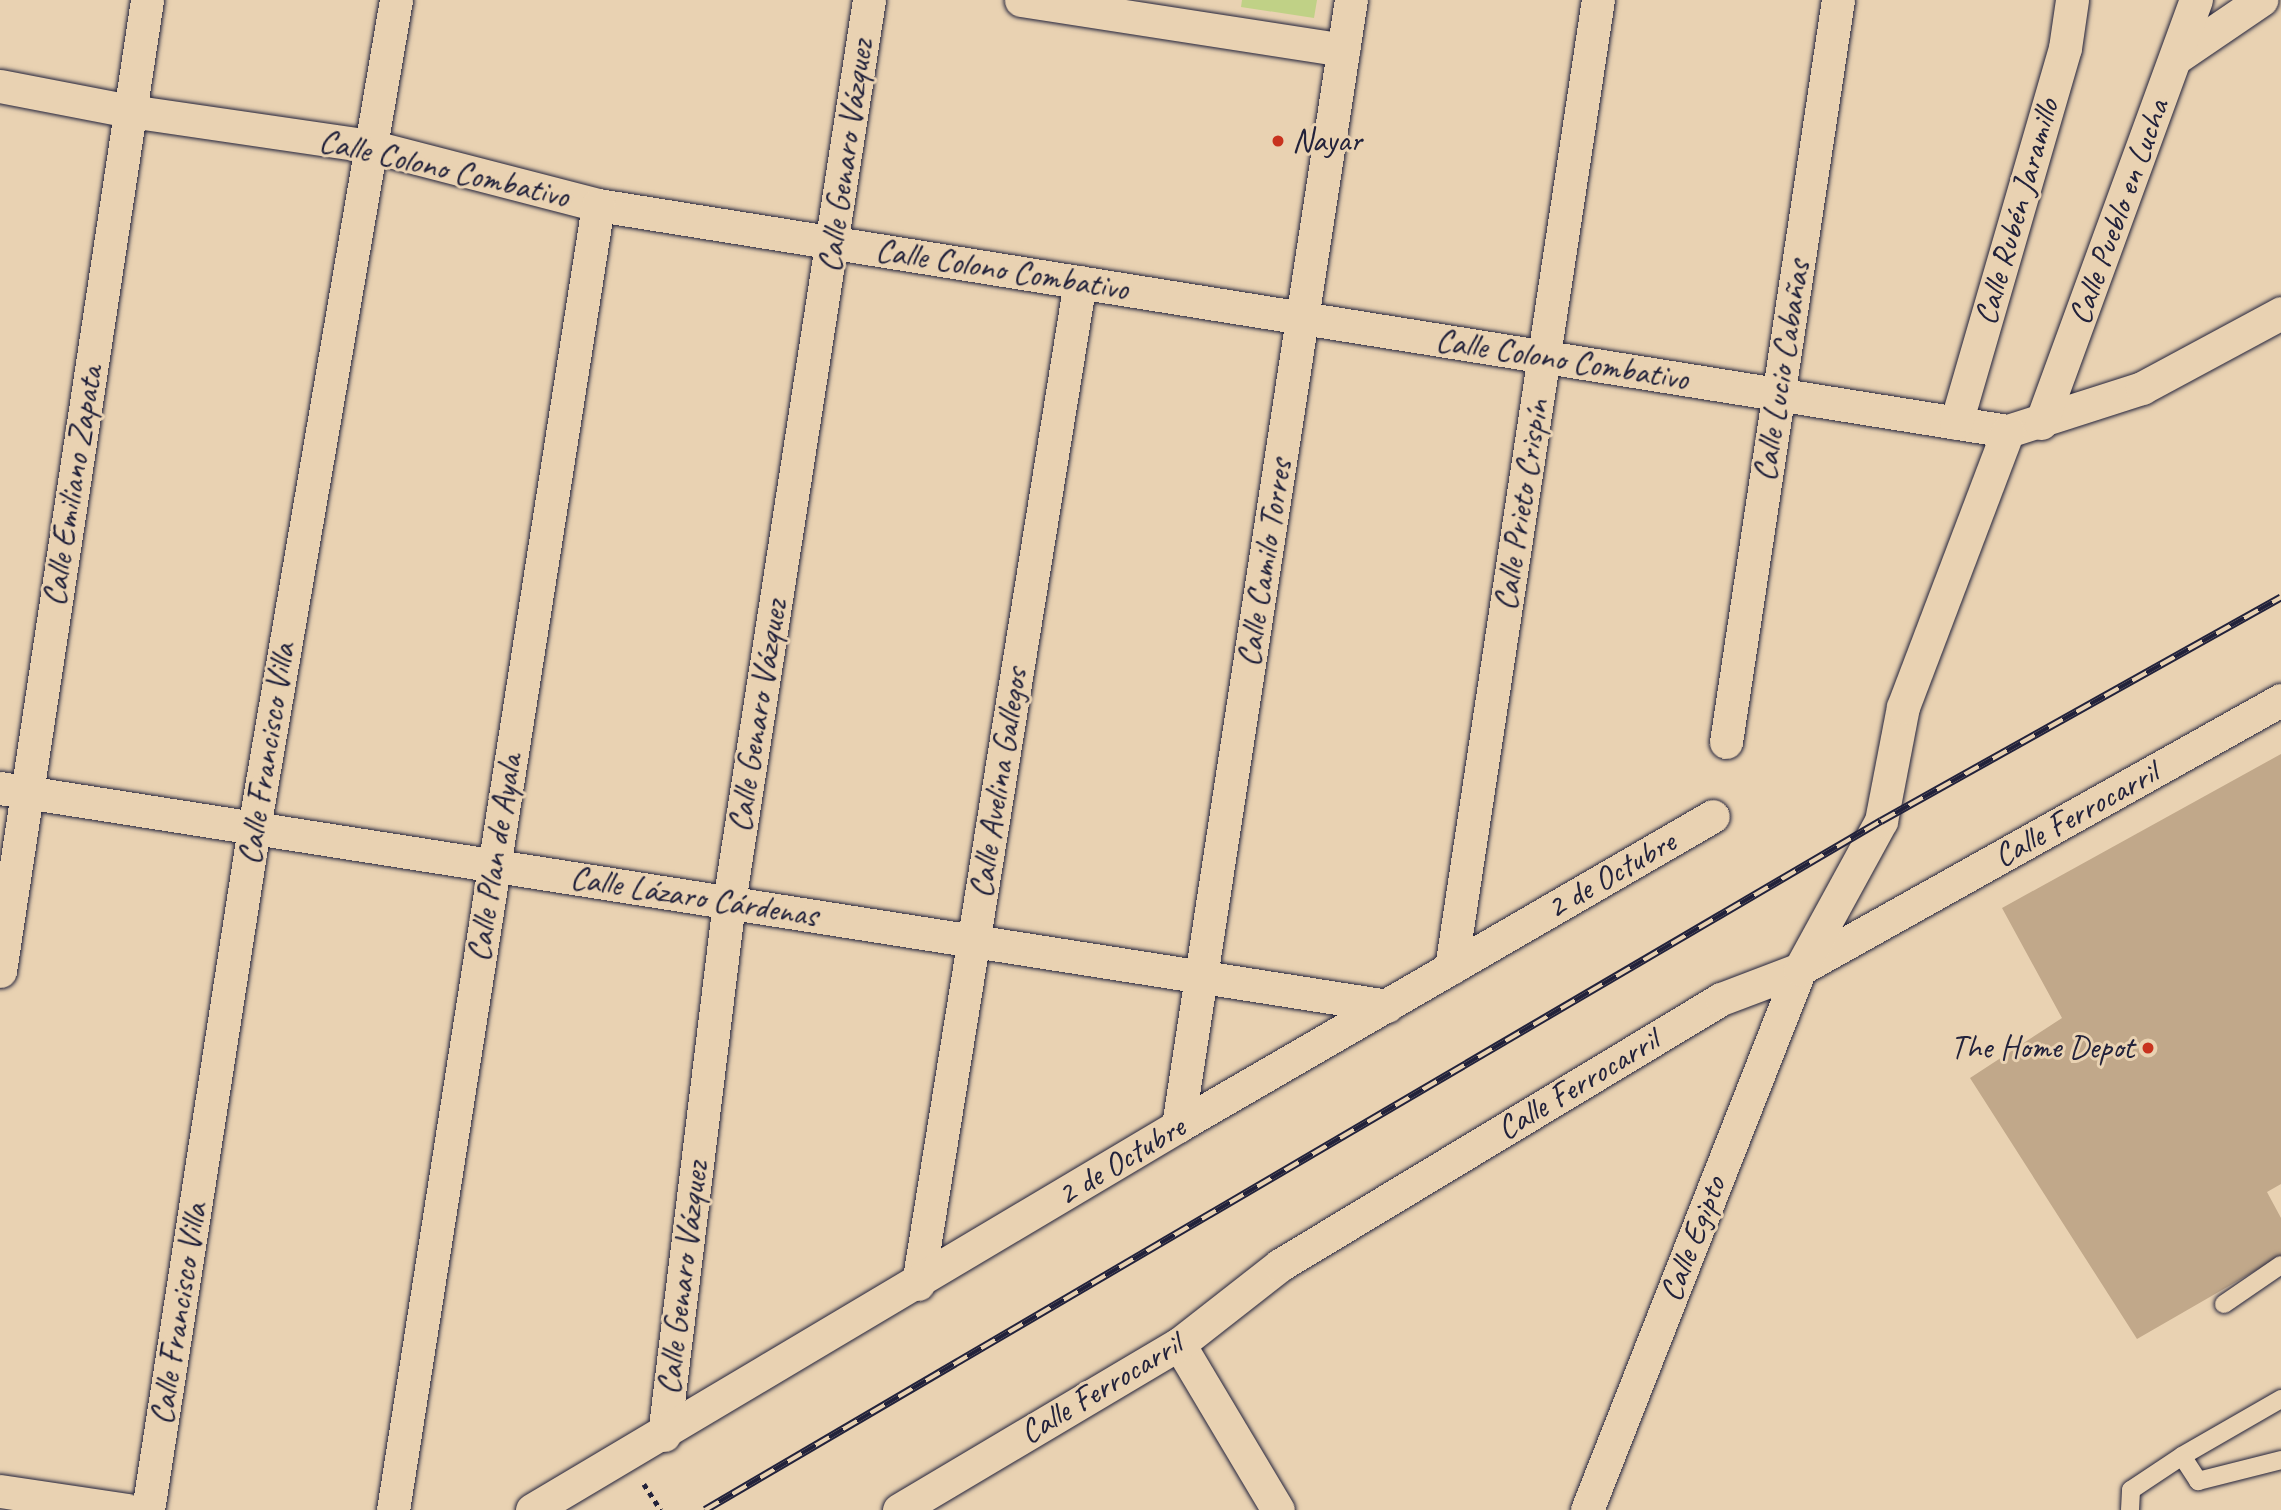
<!DOCTYPE html>
<html>
<head>
<meta charset="utf-8">
<style>
	body { margin:0 }
	#map { position:relative; width:2281px; height:1510px; overflow:hidden; background:#e9d2b2; font-family:Caveat,sans-serif }
	div>[style] { position:absolute }
	.green>* { inset:0; background:#c0d186 }
	.building>* { inset:0; background:#c1a88a }
	.path>* { height:4.5px; margin-top:-2.25px; transform-origin:0; background:repeating-linear-gradient(90deg,#22223b 0 5px,transparent 0 10px) }
	.roads { filter:drop-shadow(0 0 2px #22223b) drop-shadow(0 0 2px #22223b) }
	.lane>* { height:18px; margin:-9px; padding:0 9px; transform-origin:9px; border-radius:9px; background:#e9d2b2 }
	.street>* { height:33px; margin:-16.5px; padding:0 16.5px; transform-origin:16.5px; border-radius:16.5px; background:#e9d2b2 }
	.rail>* { height:8px; margin-top:-4px; transform-origin:0; background:repeating-linear-gradient(90deg,#e9d2b2 0 16px,#22223b 0 32px); box-sizing:border-box; border-block:2px solid #22223b }
	.dots>* { width:19px; height:19px; translate:-50% -50%; box-sizing:border-box; border:4px solid #e9d2b2; border-radius:50% }
	span { translate:-50% -50%; white-space:nowrap; text-align:center; line-height:1.15; -webkit-text-stroke:6px #e9d2b2; paint-order:stroke }
	.poi-label { font-size:33px; color:#22223b }
	.left { translate:0 -50%; text-align:left }
	.right { translate:-100% -50%; text-align:right }
	.street-label { font-size:33px; color:#22223b }
</style>
</head>
<body>
<div id="map">
	<div class="green">
		<i style="clip-path:polygon(1242px 0,1317px 0,1314px 18px,1241px 7px)"></i>
	</div>
	<div class="building">
		<i style="clip-path:polygon(2281px 754px,2281px 1184px,2267px 1192px,2281px 1218px,2281px 1256px,2137px 1339px,1970px 1078px,2062px 1018px,2002px 908px)"></i>
	</div>
	<div class="path">
		<i style="left:644px;top:1484px;width:31px;rotate:57deg"></i>
	</div>
	<div class="roads">
		<div class="lane">
			<i style="left:2224px;top:1304px;width:69px;rotate:-34.4deg"></i>
			<i style="left:2281px;top:1399px;width:114px;rotate:150.1deg"></i>
			<i style="left:2182px;top:1456px;width:30px;rotate:57deg"></i>
			<i style="left:2198px;top:1481px;width:86px;rotate:-14.2deg"></i>
			<i style="left:2130px;top:1510px;width:20px;rotate:-87deg"></i>
			<i style="left:2131px;top:1490px;width:61px;rotate:-33.7deg"></i>
		</div>
		<div class="street">
			<i style="left:1021px;top:0;width:326px;rotate:8.8deg"></i>
			<i style="left:2177px;top:57px;width:102px;rotate:-34.2deg"></i>
			<i style="left:0;top:86px;width:132px;rotate:10.9deg"></i>
			<i style="left:130px;top:111px;width:243px;rotate:8.3deg"></i>
			<i style="left:370px;top:146px;width:236px;rotate:14.5deg"></i>
			<i style="left:598px;top:205px;width:1428px;rotate:9.11deg"></i>
			<i style="left:2008px;top:431px;width:141px;rotate:-17.8deg"></i>
			<i style="left:2142px;top:388px;width:158px;rotate:-28.3deg"></i>
			<i style="left:1956px;top:423px;width:391px;rotate:-73.8deg"></i>
			<i style="left:2065px;top:48px;width:49px;rotate:-81.7deg"></i>
			<i style="left:2041px;top:423px;width:451px;rotate:-69.9deg"></i>
			<i style="left:1726px;top:742px;width:750px;rotate:-81.42deg"></i>
			<i style="left:0;top:788px;width:1404px;rotate:8.93deg"></i>
			<i style="left:1451px;top:968px;width:979px;rotate:-81.37deg"></i>
			<i style="left:0;top:971px;width:982px;rotate:-81.39deg"></i>
			<i style="left:1178px;top:1126px;width:1139px;rotate:-81.27deg"></i>
			<i style="left:918px;top:1284px;width:1015px;rotate:-80.82deg"></i>
			<i style="left:1179px;top:1344px;width:193px;rotate:59.2deg"></i>
			<i style="left:664px;top:1435px;width:537px;rotate:-83.05deg"></i>
			<i style="left:729px;top:902px;width:913px;rotate:-81.18deg"></i>
			<i style="left:0;top:1491px;width:128px;rotate:8.5deg"></i>
			<i style="left:148px;top:1510px;width:690px;rotate:-81.17deg"></i>
			<i style="left:254px;top:828px;width:840px;rotate:-80.27deg"></i>
			<i style="left:393px;top:1510px;width:1321px;rotate:-81.07deg"></i>
			<i style="left:532px;top:1510px;width:752px;rotate:-30.73deg"></i>
			<i style="left:1178px;top:1126px;width:618px;rotate:-30.09deg"></i>
			<i style="left:899px;top:1510px;width:326px;rotate:-30.7deg"></i>
			<i style="left:1179px;top:1344px;width:128px;rotate:-38deg"></i>
			<i style="left:1280px;top:1265px;width:515px;rotate:-31.1deg"></i>
			<i style="left:1721px;top:999px;width:85px;rotate:-20.8deg"></i>
			<i style="left:1800px;top:969px;width:551px;rotate:-29.22deg"></i>
			<i style="left:1587px;top:1510px;width:581px;rotate:-68.51deg"></i>
			<i style="left:1800px;top:969px;width:169px;rotate:-61.3deg"></i>
			<i style="left:1881px;top:821px;width:116px;rotate:-79.1deg"></i>
			<i style="left:1903px;top:707px;width:295px;rotate:-69.2deg"></i>
		</div>
	</div>
	<div class="rail">
		<i style="left:705px;top:1510px;width:1363px;rotate:-30.37deg"></i>
		<i style="left:1881px;top:821px;width:458px;rotate:-29.2deg"></i>
	</div>
	<div class="dots">
		<i style="left:1278px;top:141px;background:#c8321e"></i>
		<i style="left:2148px;top:1048px;background:#c8321e"></i>
	</div>
	<div class="poi-label">
		<span class="left" style="left:1292px;top:141px">Nayar</span>
		<span class="right" style="left:2134px;top:1048px">The Home Depot</span>
	</div>
	<div class="street-label">
		<span style="left:846px;top:156px;rotate:-82deg">Calle Genaro Vázquez</span>
		<span style="left:444px;top:169px;rotate:13deg">Calle Colono Combativo</span>
		<span style="left:2017px;top:212px;rotate:-74deg">Calle Rubén Jaramillo</span>
		<span style="left:2119px;top:212px;rotate:-70deg">Calle Pueblo en Lucha</span>
		<span style="left:1002px;top:270px;rotate:9deg">Calle Colono Combativo</span>
		<span style="left:1562px;top:360px;rotate:9deg">Calle Colono Combativo</span>
		<span style="left:1782px;top:371px;rotate:-81deg">Calle Lucio Cabañas</span>
		<span style="left:73px;top:486px;rotate:-81deg">Calle Emiliano Zapata</span>
		<span style="left:1522px;top:505px;rotate:-81deg">Calle Prieto Crispín</span>
		<span style="left:1265px;top:563px;rotate:-81deg">Calle Camilo Torres</span>
		<span style="left:758px;top:716px;rotate:-81deg">Calle Genaro Vázquez</span>
		<span style="left:267px;top:754px;rotate:-81deg">Calle Francisco Villa</span>
		<span style="left:999px;top:783px;rotate:-81deg">Calle Avelina Gallegos</span>
		<span style="left:2076px;top:815px;rotate:-29deg">Calle Ferrocarril</span>
		<span style="left:495px;top:858px;rotate:-81deg">Calle Plan de Ayala</span>
		<span style="left:1611px;top:875px;rotate:-30deg">2 de Octubre</span>
		<span style="left:694px;top:897px;rotate:9deg">Calle Lázaro Cárdenas</span>
		<span style="left:1578px;top:1085px;rotate:-31deg">Calle Ferrocarril</span>
		<span style="left:1121px;top:1161px;rotate:-31deg">2 de Octubre</span>
		<span style="left:1693px;top:1239px;rotate:-69deg">Calle Egipto</span>
		<span style="left:683px;top:1278px;rotate:-83deg">Calle Genaro Vázquez</span>
		<span style="left:179px;top:1314px;rotate:-81deg">Calle Francisco Villa</span>
		<span style="left:1101px;top:1389px;rotate:-31deg">Calle Ferrocarril</span>
	</div>
</div>
</body>
</html>
